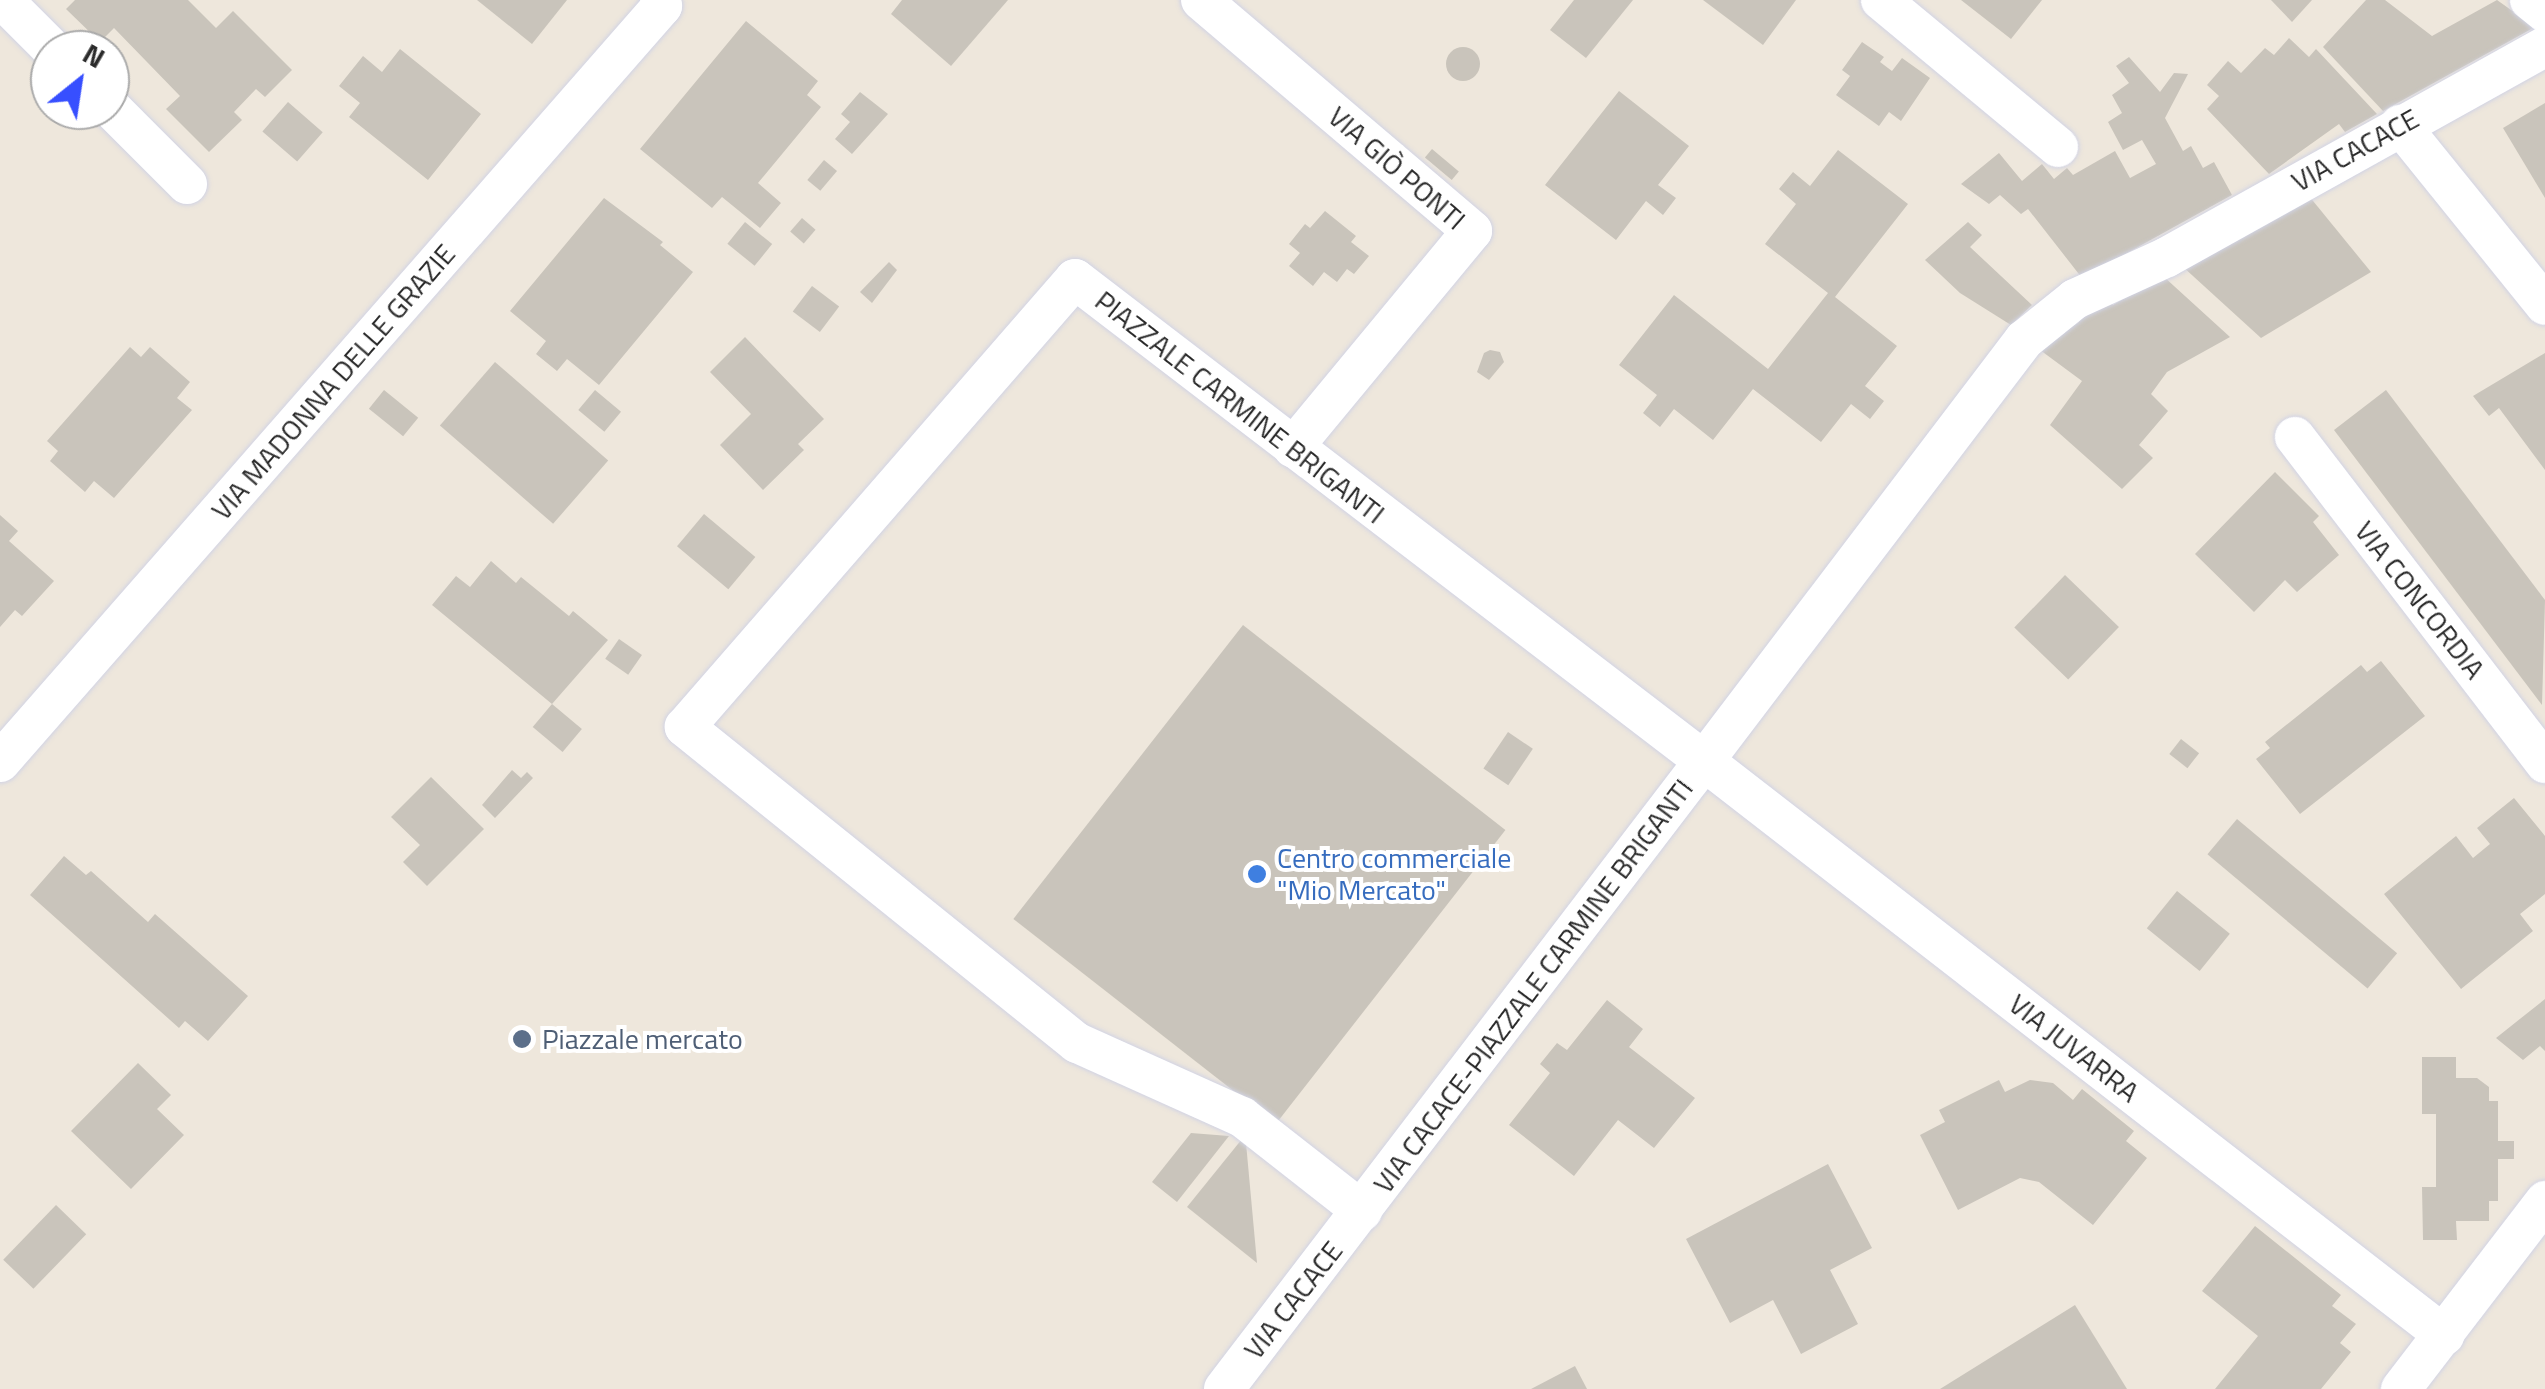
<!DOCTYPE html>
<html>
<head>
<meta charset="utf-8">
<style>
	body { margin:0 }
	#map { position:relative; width:2545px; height:1389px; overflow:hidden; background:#eee7dc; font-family:"Titillium Web",sans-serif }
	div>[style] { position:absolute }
	.building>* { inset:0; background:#c9c4bb; transform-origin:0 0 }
	.round { border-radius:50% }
	.roads { filter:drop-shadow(0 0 2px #d1d3e4) drop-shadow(0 0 2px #d1d3e4) }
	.minor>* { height:40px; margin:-20px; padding:0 20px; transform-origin:20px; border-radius:20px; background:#fff }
	.dots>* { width:28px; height:28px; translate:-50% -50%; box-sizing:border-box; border:5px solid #fff; border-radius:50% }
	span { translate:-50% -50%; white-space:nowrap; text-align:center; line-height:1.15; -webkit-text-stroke:8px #fff; paint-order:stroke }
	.street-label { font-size:28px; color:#2b2b2b }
	.shop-label { font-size:28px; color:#366cbe }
	.left { translate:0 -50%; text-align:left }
	.service-label { font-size:28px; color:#4e5e75 }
	.north { position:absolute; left:30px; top:30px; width:100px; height:100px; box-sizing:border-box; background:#fff; border:2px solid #aaa; border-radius:50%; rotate:30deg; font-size:28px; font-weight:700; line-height:40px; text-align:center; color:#2b2b2b }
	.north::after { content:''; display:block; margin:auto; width:35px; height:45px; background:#374fff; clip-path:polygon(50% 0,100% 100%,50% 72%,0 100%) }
</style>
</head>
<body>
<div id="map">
	<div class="building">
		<i style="clip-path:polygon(75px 0,188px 0,216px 28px,233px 11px,292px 70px,265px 97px,256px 89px,234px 112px,242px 120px,209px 152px,166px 109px,180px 96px,114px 28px,100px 42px,66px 9px)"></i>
		<i style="clip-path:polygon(477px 0,567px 0,532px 44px)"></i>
		<i style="clip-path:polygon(902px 0,1008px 0,951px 66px,891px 14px)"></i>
		<i style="clip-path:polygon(1574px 0,1633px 0,1586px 58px,1550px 30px)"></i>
		<i style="clip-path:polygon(1703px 0,1796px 0,1763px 45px)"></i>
		<i style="clip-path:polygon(1961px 0,2042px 0,2011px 39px)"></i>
		<i style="clip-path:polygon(2271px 0,2312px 0,2292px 22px)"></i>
		<i style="clip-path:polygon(2366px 0,2385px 0,2432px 36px,2497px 0,2535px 27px,2383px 111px,2323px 47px)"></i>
		<i style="clip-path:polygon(746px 21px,818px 81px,807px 95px,821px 107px,758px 183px,781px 203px,760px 228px,722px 197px,712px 208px,640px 149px)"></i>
		<i style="clip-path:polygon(2289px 38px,2309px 57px,2316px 49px,2377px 114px,2345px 132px,2339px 124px,2269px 174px,2207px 109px,2219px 96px,2207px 85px,2228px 61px,2241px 73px,2265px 48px,2274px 55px)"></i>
		<i style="clip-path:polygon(1862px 42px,1884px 57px,1880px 62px,1892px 71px,1902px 58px,1930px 78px,1901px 121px,1889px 112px,1879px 126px,1836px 95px,1850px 76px,1842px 70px)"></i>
		<i class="round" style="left:1446px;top:47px;width:34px;height:34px"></i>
		<i style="clip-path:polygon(400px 49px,481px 114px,428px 180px,349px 117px,360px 103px,339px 86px,363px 56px,382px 72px)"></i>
		<i style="clip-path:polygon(2129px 57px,2160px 92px,2174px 73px,2188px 74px,2165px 118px,2183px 151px,2191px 146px,2203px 168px,2214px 162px,2232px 195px,2082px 278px,2028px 209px,2021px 214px,2000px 195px,1989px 204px,1961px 184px,1999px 153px,2022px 181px,2042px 164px,2054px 179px,2067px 168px,2073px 175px,2115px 151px,2130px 178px,2156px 164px,2142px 140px,2123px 150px,2108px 122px,2122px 113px,2112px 95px,2129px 83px,2116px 66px)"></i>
		<i style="clip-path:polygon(1619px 91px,1689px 146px,1658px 185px,1676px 198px,1663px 215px,1646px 201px,1616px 240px,1545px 185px)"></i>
		<i style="clip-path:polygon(860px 92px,888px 114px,852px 154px,835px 139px,850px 122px,841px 114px)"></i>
		<i style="left:288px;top:102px;width:46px;height:39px;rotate:41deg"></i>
		<i style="clip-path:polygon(2545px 103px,2545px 198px,2503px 128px)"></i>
		<i style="left:1432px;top:149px;width:35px;height:11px;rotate:40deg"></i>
		<i style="clip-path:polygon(1838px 150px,1908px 204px,1835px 297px,1897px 346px,1865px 386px,1884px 401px,1870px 419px,1851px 404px,1821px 442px,1753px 389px,1713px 440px,1674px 409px,1660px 427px,1643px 413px,1657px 395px,1619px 365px,1674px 295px,1768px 369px,1828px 293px,1765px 244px,1796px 204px,1779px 189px,1793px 172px,1810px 186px)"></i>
		<i style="left:824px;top:160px;width:17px;height:26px;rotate:40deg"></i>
		<i style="clip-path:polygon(2309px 196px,2371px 272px,2261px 338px,2182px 266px)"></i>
		<i style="clip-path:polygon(604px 198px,663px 242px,660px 245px,693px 272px,599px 385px,567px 359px,557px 371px,536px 354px,546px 341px,510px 311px)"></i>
		<i style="clip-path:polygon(1325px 211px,1356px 236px,1351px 242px,1369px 256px,1354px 274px,1347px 269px,1337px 282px,1324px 272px,1313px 286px,1289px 266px,1300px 253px,1289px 244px,1305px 224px,1310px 228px)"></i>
		<i style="left:802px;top:218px;width:18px;height:18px;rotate:41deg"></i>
		<i style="left:745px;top:222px;width:35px;height:28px;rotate:39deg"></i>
		<i style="clip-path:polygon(1968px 222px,1982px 235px,1970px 247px,2032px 305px,2011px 325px,1960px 293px,1925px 260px)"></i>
		<i style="clip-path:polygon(889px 262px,897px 270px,872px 303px,860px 292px)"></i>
		<i style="clip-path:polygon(2163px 276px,2230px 337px,2167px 372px,2151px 394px,2168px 411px,2139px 445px,2153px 458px,2122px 489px,2050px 425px,2082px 381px,2036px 347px,2078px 323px,2099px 294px,2113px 305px)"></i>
		<i style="left:812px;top:286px;width:34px;height:32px;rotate:37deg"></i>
		<i style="clip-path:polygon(745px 337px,824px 419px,798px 444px,804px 450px,763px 490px,720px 445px,751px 414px,710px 372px)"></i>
		<i style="clip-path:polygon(130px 347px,141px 357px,150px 347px,190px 382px,177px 398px,192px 410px,114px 498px,94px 481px,85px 492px,50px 461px,58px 451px,47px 441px)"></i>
		<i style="clip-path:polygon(1490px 350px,1500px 352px,1504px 362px,1489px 380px,1477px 372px,1484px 353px)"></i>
		<i style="clip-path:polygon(2545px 353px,2545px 470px,2499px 408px,2489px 416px,2473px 396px)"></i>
		<i style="left:495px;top:362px;width:150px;height:84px;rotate:41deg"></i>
		<i style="left:384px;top:390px;width:44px;height:24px;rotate:39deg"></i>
		<i style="left:595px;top:390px;width:34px;height:26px;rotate:40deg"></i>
		<i style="clip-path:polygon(2386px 390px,2545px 600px,2542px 705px,2334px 430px)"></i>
		<i style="clip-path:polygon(2275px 472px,2319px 516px,2313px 522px,2339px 555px,2297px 592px,2285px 580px,2254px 612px,2195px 554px)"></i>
		<i style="left:704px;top:514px;width:67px;height:42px;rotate:40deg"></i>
		<i style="clip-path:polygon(0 515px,18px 531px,9px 541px,54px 581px,22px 616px,15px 610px,0 627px)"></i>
		<i style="clip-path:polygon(491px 561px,516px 583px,521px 577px,569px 616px,573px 611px,608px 640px,552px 704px,432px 605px,456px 576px,470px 587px)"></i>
		<i style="left:2065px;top:575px;width:75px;height:73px;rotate:44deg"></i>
		<i style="left:1243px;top:625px;width:333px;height:373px;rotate:38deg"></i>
		<i style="left:619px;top:639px;width:28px;height:24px;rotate:35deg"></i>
		<i style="clip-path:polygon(2381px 661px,2425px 716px,2300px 814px,2256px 759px,2270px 748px,2265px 742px,2361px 665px,2367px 672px)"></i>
		<i style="left:552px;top:704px;width:39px;height:30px;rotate:40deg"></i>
		<i style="left:1508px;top:732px;width:30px;height:44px;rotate:34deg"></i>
		<i style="left:2181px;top:739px;width:23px;height:19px;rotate:38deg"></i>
		<i style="clip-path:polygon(512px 770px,521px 778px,527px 772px,533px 778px,495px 818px,482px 805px)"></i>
		<i style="clip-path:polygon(431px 777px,484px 829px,427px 886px,403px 862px,420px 845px,391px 817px)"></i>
		<i style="clip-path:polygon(2514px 798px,2545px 836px,2545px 894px,2520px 914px,2533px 931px,2461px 989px,2384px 894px,2456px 836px,2473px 858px,2490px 844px,2477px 828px)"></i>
		<i style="left:2237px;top:819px;width:209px;height:46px;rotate:40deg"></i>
		<i style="clip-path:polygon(64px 856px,86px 875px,91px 871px,148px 922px,155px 914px,248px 996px,208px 1041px,185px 1021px,179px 1028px,30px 895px)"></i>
		<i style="left:2177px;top:891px;width:68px;height:48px;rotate:39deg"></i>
		<i style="clip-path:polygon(2545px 999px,2545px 1051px,2540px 1046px,2523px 1060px,2496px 1038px)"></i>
		<i style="clip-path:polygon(1607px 1000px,1643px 1029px,1629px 1047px,1695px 1098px,1654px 1148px,1618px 1120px,1574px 1176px,1509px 1125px,1550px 1073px,1540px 1064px,1557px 1043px,1567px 1050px)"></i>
		<i style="clip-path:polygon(2422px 1057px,2456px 1057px,2456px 1078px,2477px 1078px,2489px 1087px,2489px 1101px,2498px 1101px,2498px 1141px,2514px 1141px,2514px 1159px,2498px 1159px,2498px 1201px,2489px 1201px,2489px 1221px,2456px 1221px,2457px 1240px,2423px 1240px,2422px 1187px,2436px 1187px,2436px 1114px,2422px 1114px)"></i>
		<i style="clip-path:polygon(138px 1063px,171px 1095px,157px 1109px,184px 1135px,131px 1189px,71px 1131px)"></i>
		<i style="clip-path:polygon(1999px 1080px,2005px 1092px,2030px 1080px,2053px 1083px,2073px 1100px,2082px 1089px,2134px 1131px,2126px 1141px,2147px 1158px,2093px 1225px,2039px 1182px,2020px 1178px,1958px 1210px,1920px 1135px,1945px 1122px,1939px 1110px)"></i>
		<i style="clip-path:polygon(1191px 1133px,1229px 1136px,1177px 1202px,1152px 1182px)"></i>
		<i style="clip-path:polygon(1242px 1139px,1246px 1143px,1257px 1263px,1187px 1207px)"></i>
		<i style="clip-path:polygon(1828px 1164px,1872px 1248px,1830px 1270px,1858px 1324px,1801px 1354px,1773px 1300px,1730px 1323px,1686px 1239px)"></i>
		<i style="left:56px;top:1205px;width:42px;height:76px;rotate:44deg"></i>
		<i style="clip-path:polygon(2255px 1226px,2341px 1295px,2332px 1306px,2356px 1324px,2340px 1343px,2351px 1352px,2321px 1389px,2215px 1389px,2258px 1336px,2202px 1291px)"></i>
		<i style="clip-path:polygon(2075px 1305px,2127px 1389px,1940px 1389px)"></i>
		<i style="clip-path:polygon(1575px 1366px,1587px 1389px,1531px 1389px)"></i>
	</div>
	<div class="roads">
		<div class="minor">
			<i style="left:3px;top:0;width:71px;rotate:45deg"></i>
			<i style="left:1201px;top:0;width:356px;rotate:40.4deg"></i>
			<i style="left:1472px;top:231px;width:281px;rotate:129.6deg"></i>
			<i style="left:1881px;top:0;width:230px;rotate:39.7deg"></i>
			<i style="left:2530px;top:0;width:19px;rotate:39deg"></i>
			<i style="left:110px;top:107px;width:109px;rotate:45deg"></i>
			<i style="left:2400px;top:125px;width:231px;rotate:51.1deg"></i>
			<i style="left:2295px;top:437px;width:411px;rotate:52.5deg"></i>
			<i style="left:0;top:762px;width:1005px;rotate:-48.79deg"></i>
			<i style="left:662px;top:6px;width:6px;rotate:-108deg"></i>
			<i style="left:1362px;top:1211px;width:152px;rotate:-141.9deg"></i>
			<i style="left:1242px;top:1117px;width:181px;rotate:-155.8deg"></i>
			<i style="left:1077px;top:1043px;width:504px;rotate:-141.13deg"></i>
			<i style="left:685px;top:727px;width:594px;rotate:-48.96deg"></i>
			<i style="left:1075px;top:279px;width:792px;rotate:37.46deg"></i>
			<i style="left:1704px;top:761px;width:529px;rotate:-52.76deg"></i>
			<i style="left:2024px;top:340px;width:65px;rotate:-38.8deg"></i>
			<i style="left:2075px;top:299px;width:101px;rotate:-24.5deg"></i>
			<i style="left:2167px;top:257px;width:432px;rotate:-29.1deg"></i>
			<i style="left:1224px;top:1389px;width:790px;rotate:-52.61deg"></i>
			<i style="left:1704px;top:761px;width:937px;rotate:37.8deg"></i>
			<i style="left:2401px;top:1389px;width:237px;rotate:-52.5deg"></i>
		</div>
	</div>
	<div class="dots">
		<i style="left:1257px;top:874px;background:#3f7fe0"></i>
		<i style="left:522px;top:1039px;background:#5c6f8a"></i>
	</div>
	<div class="street-label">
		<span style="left:2355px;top:150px;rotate:-29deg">VIA CACACE</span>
		<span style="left:1397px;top:168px;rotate:41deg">VIA GIÒ PONTI</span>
		<span style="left:333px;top:382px;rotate:-49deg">VIA MADONNA DELLE GRAZIE</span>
		<span style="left:1240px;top:407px;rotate:38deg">PIAZZALE CARMINE BRIGANTI</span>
		<span style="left:2420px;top:600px;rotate:52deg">VIA CONCORDIA</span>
		<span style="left:1533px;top:986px;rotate:-53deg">VIA CACACE-PIAZZALE CARMINE BRIGANTI</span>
		<span style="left:2074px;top:1048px;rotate:38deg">VIA JUVARRA</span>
		<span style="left:1293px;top:1300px;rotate:-52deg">VIA CACACE</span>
	</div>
	<div class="shop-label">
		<span class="left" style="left:1277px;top:874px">Centro commerciale<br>"Mio Mercato"</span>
	</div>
	<div class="service-label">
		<span class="left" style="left:542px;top:1039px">Piazzale mercato</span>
	</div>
	<div class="north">N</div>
</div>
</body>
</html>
